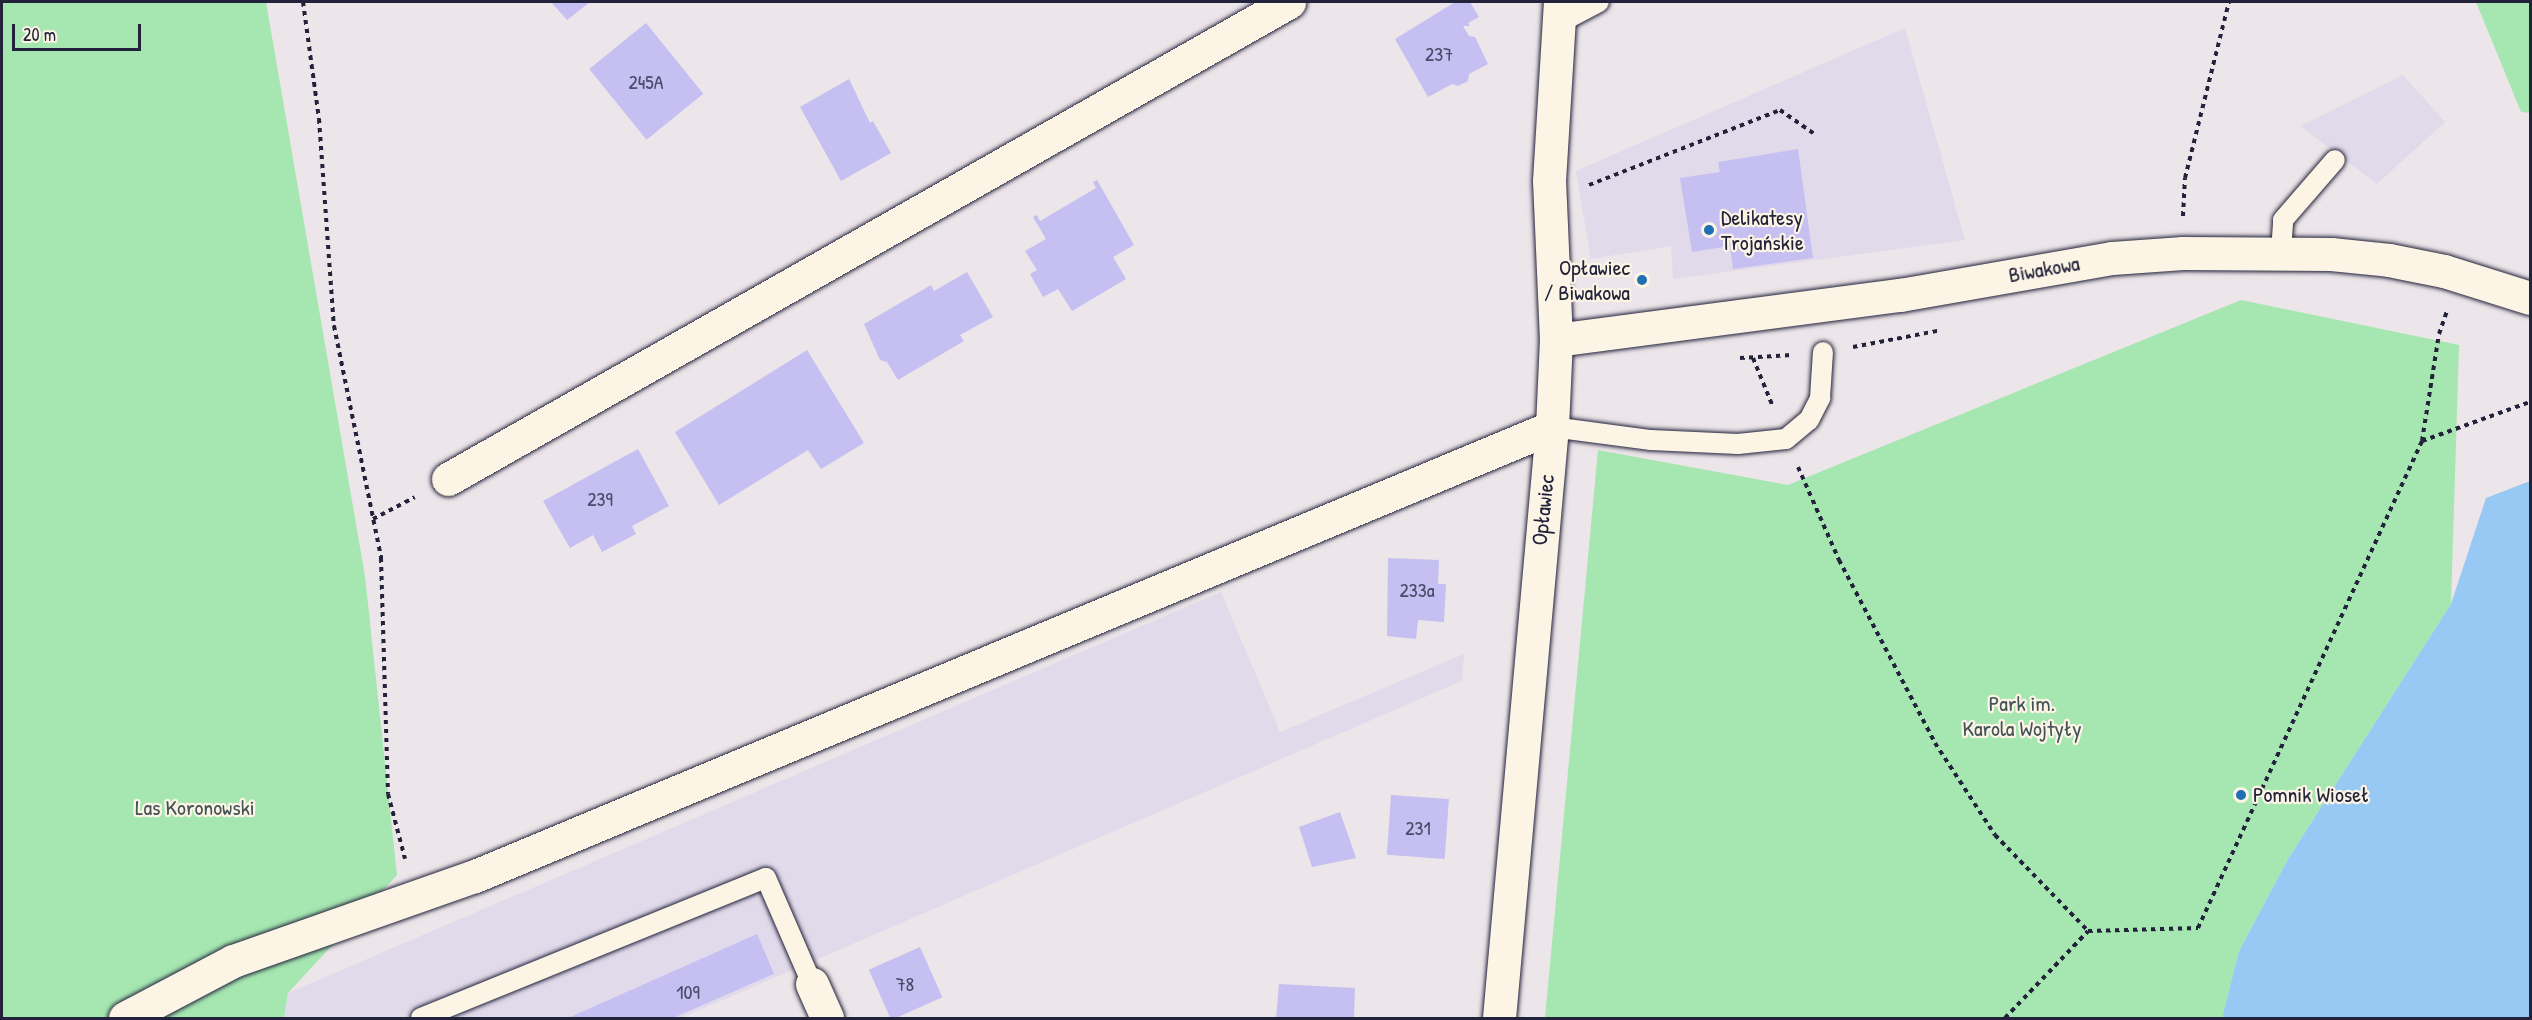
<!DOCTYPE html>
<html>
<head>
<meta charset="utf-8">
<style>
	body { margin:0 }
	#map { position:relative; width:2532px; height:1020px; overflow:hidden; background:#ece5e9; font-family:"Patrick Hand",sans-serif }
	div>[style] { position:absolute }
	.built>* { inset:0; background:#e1daeb }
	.green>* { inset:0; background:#a6e7b1 }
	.water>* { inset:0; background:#98c9f4 }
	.building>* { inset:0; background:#c6bff1; transform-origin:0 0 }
	.path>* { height:4px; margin-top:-2px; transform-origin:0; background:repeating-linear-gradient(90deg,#22223b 0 4.5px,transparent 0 9px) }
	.roads { filter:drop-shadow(0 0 2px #22223b) drop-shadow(0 0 2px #22223b) }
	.service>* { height:20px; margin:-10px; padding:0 10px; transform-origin:10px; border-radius:10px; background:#fcf5e5 }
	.minor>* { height:33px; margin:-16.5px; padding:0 16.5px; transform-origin:16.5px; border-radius:16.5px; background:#fcf5e5 }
	.tertiary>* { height:33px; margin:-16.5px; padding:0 16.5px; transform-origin:16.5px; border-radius:16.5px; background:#fcf5e5 }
	.dots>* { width:16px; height:16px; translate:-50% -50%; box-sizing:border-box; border:3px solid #fcf5e5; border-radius:50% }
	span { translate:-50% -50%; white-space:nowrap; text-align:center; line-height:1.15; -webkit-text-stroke:4.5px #fcf5e5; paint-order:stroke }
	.number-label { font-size:20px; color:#4b4968 }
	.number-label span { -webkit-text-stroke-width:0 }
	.poi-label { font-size:22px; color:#22223b }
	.left { translate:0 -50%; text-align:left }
	.right { translate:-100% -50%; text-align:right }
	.street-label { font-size:22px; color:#22223b }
	.park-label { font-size:22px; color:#435358 }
	.frame { position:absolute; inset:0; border:3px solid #22223b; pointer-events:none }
	.scale { position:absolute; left:12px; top:24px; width:129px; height:27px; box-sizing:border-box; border:3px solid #22223b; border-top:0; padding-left:8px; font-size:18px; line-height:21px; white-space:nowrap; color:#22223b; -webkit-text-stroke:4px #fcf5e5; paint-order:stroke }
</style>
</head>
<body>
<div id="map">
	<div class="built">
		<i style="clip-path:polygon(1905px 28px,1965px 240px,1673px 279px,1671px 246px,1591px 259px,1576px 171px)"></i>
		<i style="clip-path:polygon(2403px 75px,2445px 122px,2377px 184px,2300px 126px)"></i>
		<i style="clip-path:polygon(1221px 592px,1280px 732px,1464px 654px,1462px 681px,681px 1018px,284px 1018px,288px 993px)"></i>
	</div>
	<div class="green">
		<i style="clip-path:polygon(2px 2px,266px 2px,365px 576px,397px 875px,288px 993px,284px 1018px,2px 1018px)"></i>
		<i style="clip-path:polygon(2476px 2px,2530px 2px,2530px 113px,2521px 112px)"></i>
		<i style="clip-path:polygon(2241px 300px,2459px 345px,2451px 604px,2288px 859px,2239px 951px,2222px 1018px,1545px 1018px,1598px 450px,1788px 485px)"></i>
	</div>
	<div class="water">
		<i style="clip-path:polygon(2530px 481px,2530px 1018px,2222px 1018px,2239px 951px,2288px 859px,2451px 604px,2486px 498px)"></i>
	</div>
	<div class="building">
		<i style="clip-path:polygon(551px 2px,590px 2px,567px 20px)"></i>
		<i style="clip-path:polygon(1455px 2px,1470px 2px,1479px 17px,1468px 23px,1470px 26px,1463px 26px,1469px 36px,1475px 37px,1488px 64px,1469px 74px,1468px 81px,1458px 86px,1452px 84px,1428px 97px,1395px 39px)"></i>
		<i style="left:646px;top:23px;width:91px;height:73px;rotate:51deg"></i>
		<i style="clip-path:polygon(849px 79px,870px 123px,873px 121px,891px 153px,841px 181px,800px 107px)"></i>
		<i style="clip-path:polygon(1798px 149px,1813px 258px,1733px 269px,1730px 246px,1692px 252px,1680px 178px,1720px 172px,1718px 162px)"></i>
		<i style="clip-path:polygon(1097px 180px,1134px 245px,1113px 257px,1126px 279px,1072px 311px,1058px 289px,1043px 297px,1030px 274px,1037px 270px,1025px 251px,1046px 239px,1033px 217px,1037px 215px,1040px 221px,1096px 188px,1093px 182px)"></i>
		<i style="clip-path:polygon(967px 272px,993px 317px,960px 335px,964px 341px,898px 380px,887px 362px,880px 360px,864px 324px,931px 285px,934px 291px)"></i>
		<i style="clip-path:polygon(807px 350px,864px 443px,821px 469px,808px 450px,719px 505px,675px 432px)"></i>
		<i style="clip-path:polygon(638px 449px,669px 506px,632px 526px,636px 534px,602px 552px,593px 535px,570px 548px,543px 501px)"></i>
		<i style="clip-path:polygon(1388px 558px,1439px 560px,1438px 584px,1446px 584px,1444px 622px,1418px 620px,1416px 639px,1387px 636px)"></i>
		<i style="left:1391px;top:795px;width:58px;height:60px;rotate:4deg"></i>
		<i style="clip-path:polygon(1340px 812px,1356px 858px,1312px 867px,1299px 827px)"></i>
		<i style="clip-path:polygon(757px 934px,774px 974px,673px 1018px,568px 1018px)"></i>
		<i style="left:920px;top:947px;width:55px;height:56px;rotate:66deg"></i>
		<i style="clip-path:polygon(1279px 984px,1355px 988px,1354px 1017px,1276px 1018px)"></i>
	</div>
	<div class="path">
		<i style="left:303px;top:2px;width:118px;rotate:82.2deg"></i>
		<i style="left:319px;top:119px;width:208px;rotate:85.9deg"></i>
		<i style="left:334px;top:326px;width:237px;rotate:78.5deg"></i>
		<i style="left:381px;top:558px;width:236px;rotate:88.3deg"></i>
		<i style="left:388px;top:794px;width:67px;rotate:75.3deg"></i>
		<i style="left:1589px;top:185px;width:205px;rotate:-21.4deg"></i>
		<i style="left:1780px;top:110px;width:44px;rotate:34.8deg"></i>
		<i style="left:2183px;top:216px;width:38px;rotate:-87deg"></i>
		<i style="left:2185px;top:178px;width:181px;rotate:-76deg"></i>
		<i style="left:1853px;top:347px;width:86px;rotate:-10.8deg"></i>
		<i style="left:1740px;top:358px;width:52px;rotate:-3.3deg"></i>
		<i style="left:1753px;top:358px;width:53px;rotate:67.8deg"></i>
		<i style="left:2422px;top:441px;width:108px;rotate:-81deg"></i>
		<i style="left:2439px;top:334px;width:24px;rotate:-71deg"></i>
		<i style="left:1798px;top:467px;width:102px;rotate:66.2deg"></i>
		<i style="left:1839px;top:560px;width:207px;rotate:62.3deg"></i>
		<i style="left:1935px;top:743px;width:110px;rotate:56.9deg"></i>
		<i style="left:1995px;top:835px;width:134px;rotate:45.9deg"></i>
		<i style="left:373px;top:519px;width:47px;rotate:-27.6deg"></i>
		<i style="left:2005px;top:1018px;width:120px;rotate:-46.3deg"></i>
		<i style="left:2088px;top:931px;width:110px;rotate:-1.6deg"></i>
		<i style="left:2198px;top:928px;width:536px;rotate:-65.3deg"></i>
		<i style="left:2422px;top:441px;width:115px;rotate:-19.9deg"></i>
	</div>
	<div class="roads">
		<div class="service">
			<i style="left:1559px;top:23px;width:45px;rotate:-27.7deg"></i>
			<i style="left:2281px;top:252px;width:32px;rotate:-86deg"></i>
			<i style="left:2283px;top:220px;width:79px;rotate:-49.1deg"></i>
			<i style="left:1552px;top:427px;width:100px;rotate:7.5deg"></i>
			<i style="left:1651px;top:440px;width:87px;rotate:2.6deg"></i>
			<i style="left:1738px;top:444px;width:48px;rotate:-5.9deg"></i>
			<i style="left:1786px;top:439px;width:30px;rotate:-40deg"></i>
			<i style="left:1809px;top:420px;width:25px;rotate:-63deg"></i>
			<i style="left:1820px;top:398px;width:46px;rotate:-86.3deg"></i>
			<i style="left:421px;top:1018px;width:372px;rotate:-22.1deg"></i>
			<i style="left:766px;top:878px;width:116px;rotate:66.5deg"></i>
		</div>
		<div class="minor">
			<i style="left:1556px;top:340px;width:159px;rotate:-92.5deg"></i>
			<i style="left:1549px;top:181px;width:179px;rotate:-86.5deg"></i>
			<i style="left:448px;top:479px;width:967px;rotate:-29.56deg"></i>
			<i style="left:812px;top:984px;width:37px;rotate:66deg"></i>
			<i style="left:125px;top:1018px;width:122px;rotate:-27.8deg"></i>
			<i style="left:233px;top:961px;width:256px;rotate:-19.4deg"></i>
			<i style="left:475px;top:876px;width:1167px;rotate:-22.63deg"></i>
		</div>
		<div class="tertiary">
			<i style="left:1499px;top:1018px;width:593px;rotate:-84.88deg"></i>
			<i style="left:1552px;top:427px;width:87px;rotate:-87.4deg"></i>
			<i style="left:1556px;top:340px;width:347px;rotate:-7.5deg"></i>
			<i style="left:1900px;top:295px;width:215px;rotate:-9.9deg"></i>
			<i style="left:2112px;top:258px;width:71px;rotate:-4deg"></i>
			<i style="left:2183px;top:253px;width:148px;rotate:0.4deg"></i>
			<i style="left:2331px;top:254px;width:58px;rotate:5.9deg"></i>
			<i style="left:2389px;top:260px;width:56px;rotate:11.3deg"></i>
			<i style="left:2444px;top:271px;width:90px;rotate:17.4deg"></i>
		</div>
	</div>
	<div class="dots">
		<i style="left:1709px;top:230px;background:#1f6fb2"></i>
		<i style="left:1642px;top:280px;background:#1f6fb2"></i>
		<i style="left:2241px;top:795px;background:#1f6fb2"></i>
	</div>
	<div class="number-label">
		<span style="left:1439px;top:53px">237</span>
		<span style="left:646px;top:81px">245A</span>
		<span style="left:600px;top:498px">239</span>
		<span style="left:1417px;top:589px">233a</span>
		<span style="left:1418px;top:827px">231</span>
		<span style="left:905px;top:983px">78</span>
		<span style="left:688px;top:991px">109</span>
	</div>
	<div class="poi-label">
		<span class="left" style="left:1721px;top:230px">Delikatesy<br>Trojańskie</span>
		<span class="right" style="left:1630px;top:280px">Opławiec<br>/ Biwakowa</span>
		<span class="left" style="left:2253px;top:795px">Pomnik Wioseł</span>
	</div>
	<div class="street-label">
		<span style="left:2044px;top:269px;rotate:-10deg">Biwakowa</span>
		<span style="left:1543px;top:510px;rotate:-84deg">Opławiec</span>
	</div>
	<div class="park-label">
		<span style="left:2022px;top:716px">Park im.<br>Karola Wojtyły</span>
		<span style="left:195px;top:808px">Las Koronowski</span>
	</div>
	<div class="frame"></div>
	<div class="scale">20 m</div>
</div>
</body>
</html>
